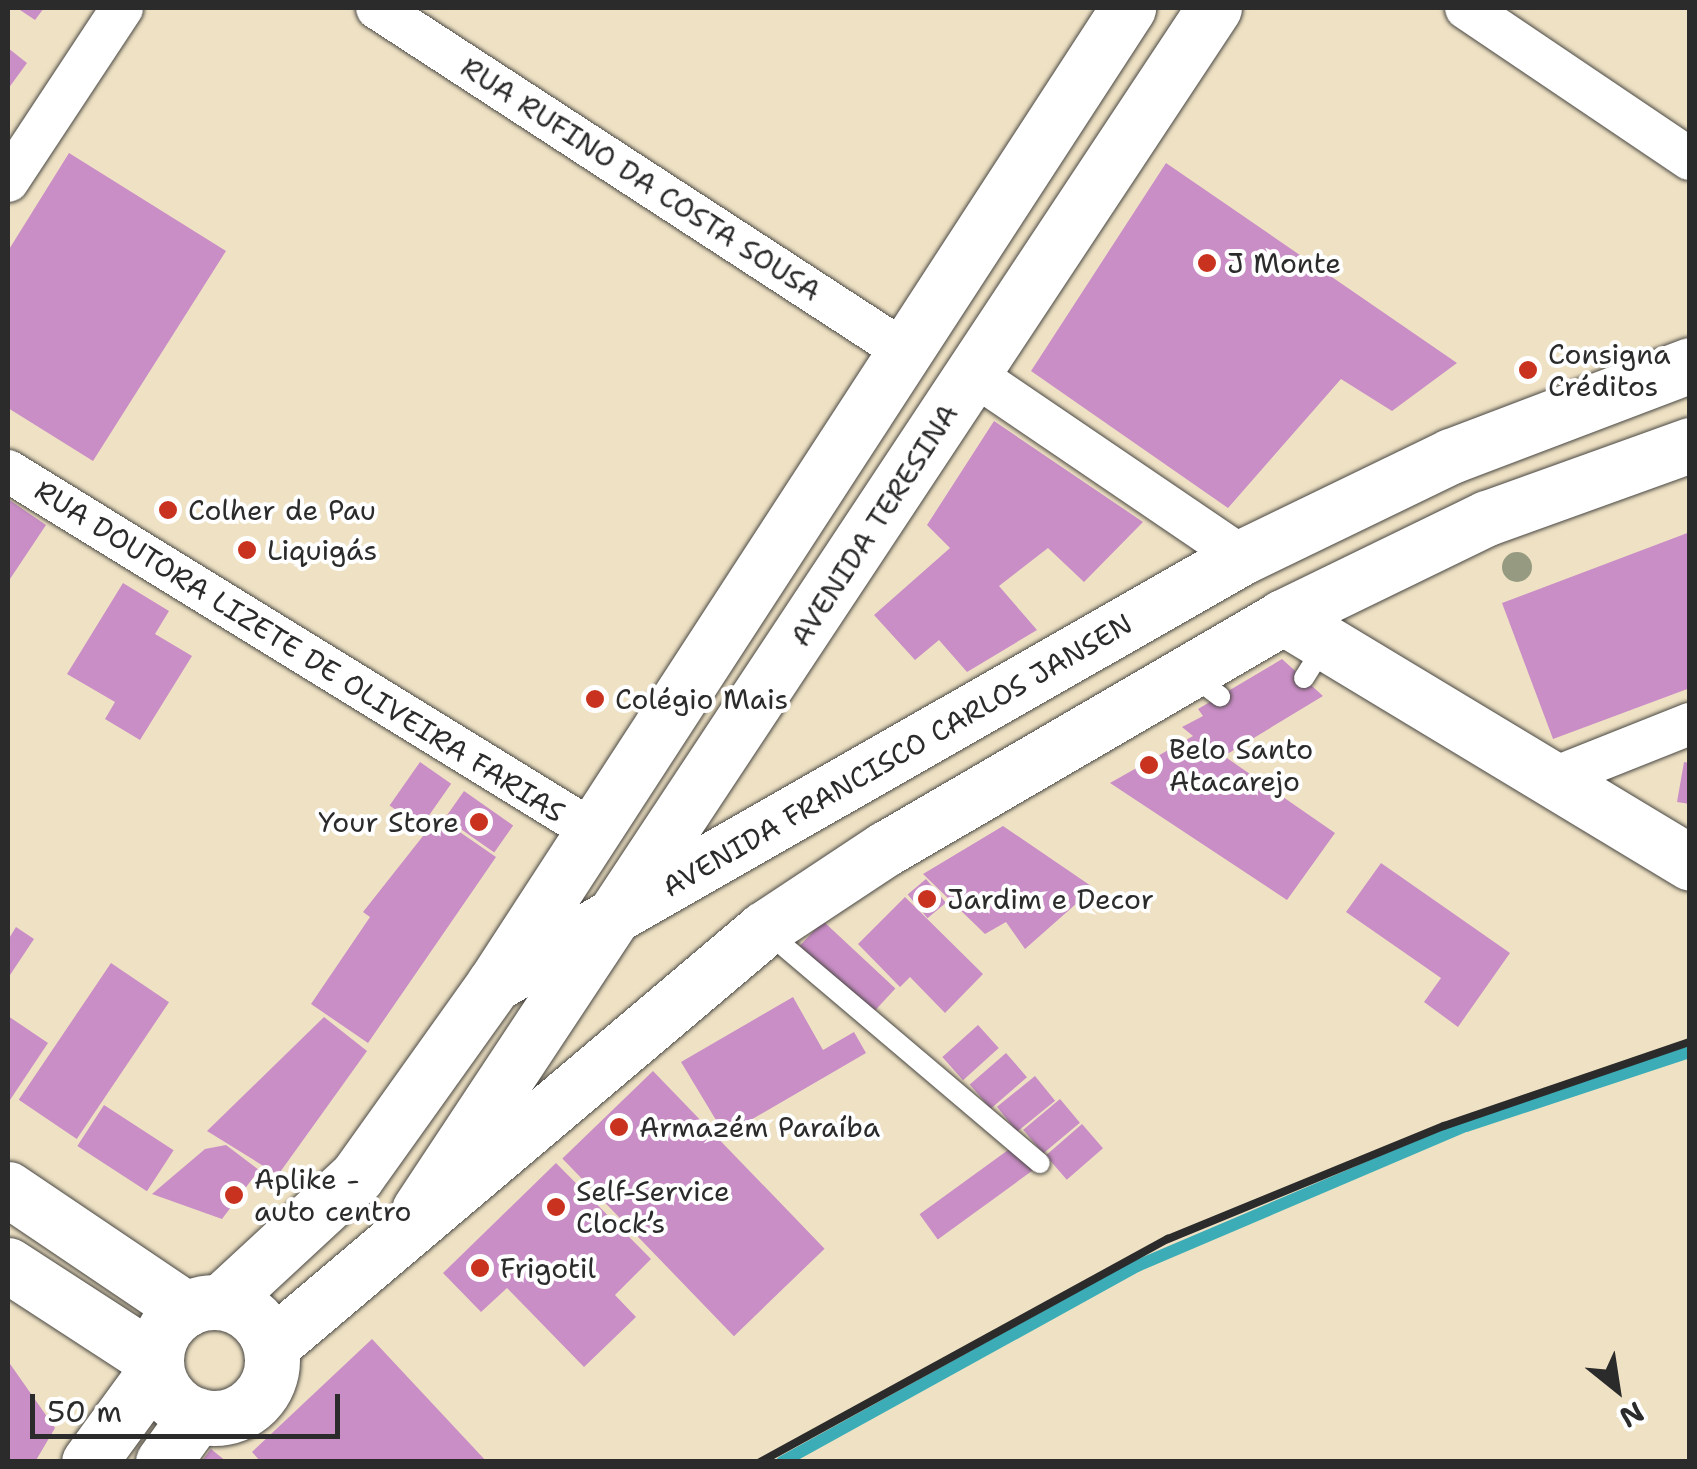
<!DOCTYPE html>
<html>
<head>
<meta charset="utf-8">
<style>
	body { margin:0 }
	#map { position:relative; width:1697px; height:1469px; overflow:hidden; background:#efe2c4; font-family:"Shantell Sans",sans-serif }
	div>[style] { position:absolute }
	.stream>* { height:12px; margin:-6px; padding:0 6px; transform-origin:6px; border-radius:6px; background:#3cadb7 }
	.building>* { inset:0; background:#c98ec6; transform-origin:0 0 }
	.roads { filter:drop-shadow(0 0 2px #484642) drop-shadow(0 0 2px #484642) }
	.lane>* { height:20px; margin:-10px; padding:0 10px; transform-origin:10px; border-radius:10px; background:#fff }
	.street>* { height:42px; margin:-21px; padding:0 21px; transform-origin:21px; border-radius:21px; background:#fff }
	.secondary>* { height:55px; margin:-27.5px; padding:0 27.5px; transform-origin:27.5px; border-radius:27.5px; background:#fff }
	.primary>* { height:55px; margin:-27.5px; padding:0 27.5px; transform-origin:27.5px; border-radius:27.5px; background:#fff }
	.primary>.ring { margin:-27.5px; padding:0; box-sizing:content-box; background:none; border:55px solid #fff; border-radius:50% }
	.rail>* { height:8px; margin:-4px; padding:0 4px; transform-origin:4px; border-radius:4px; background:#2b2b2b }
	.trees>* { width:30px; height:30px; margin:-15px; border-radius:50%; background:#959a80 }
	.dots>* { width:28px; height:28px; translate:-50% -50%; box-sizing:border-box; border:5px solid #fff; border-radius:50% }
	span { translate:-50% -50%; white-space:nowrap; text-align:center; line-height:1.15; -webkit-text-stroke:8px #fff; paint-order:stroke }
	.street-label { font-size:28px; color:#2b2b2b }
	.poi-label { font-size:28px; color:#2b2b2b }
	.left { translate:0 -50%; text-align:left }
	.right { translate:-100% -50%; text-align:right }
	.frame { position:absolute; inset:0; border:10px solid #2b2b2b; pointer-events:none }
	.north { position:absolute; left:1567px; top:1339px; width:100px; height:100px; -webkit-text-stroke:8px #fff; paint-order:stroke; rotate:150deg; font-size:28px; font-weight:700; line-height:40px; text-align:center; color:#2b2b2b }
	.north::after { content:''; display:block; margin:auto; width:35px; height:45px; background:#2b2b2b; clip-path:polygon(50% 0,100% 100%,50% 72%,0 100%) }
	.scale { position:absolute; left:30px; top:1394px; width:310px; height:45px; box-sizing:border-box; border:5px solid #2b2b2b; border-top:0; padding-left:12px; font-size:30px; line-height:35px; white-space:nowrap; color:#2b2b2b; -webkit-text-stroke:8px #fff; paint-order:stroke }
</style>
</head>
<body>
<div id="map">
	<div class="stream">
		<i style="left:782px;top:1462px;width:406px;rotate:-28.9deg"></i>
		<i style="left:1137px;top:1266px;width:358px;rotate:-23.1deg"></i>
		<i style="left:1466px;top:1126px;width:236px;rotate:-18.3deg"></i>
	</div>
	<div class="building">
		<i style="clip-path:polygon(17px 8px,44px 8px,35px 20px)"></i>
		<i style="clip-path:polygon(8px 48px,27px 63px,8px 89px)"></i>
		<i style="clip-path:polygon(69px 153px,226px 251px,93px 461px,8px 408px,8px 251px)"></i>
		<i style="clip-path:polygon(1166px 163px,1457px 363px,1392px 411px,1341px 379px,1228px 508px,1031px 371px)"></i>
		<i style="clip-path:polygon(994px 421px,1143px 522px,1084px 582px,1048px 548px,999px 586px,1037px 630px,967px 672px,939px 640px,915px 660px,874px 615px,950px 548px,927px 525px)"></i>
		<i style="clip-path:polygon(8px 499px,46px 525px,8px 582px)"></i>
		<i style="clip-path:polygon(1690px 532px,1690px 688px,1553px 739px,1502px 603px)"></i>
		<i style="clip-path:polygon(123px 583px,169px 611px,155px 634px,192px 656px,140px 740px,105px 719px,115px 702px,67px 674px)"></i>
		<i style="clip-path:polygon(1282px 659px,1323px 696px,1224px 756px,1335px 833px,1287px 900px,1110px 783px,1193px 736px,1182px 727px,1203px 716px,1198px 709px)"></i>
		<i style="left:420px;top:762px;width:38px;height:53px;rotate:35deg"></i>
		<i style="clip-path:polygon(1684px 762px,1690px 763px,1690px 804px,1677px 802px)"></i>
		<i style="left:464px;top:791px;width:60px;height:33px;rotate:35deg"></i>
		<i style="clip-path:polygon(438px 817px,496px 857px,368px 1043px,311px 1004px,370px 917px,363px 912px)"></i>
		<i style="clip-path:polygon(1003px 826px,1094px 888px,1025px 949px,1006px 922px,985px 934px,923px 874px)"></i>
		<i style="clip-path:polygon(1381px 863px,1510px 953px,1458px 1027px,1424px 1002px,1441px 978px,1346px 912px)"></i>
		<i style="left:926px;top:879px;width:31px;height:24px;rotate:50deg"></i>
		<i style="clip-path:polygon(905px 897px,983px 974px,945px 1013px,910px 977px,900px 987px,858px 944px)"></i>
		<i style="left:823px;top:921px;width:99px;height:34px;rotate:43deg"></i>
		<i style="clip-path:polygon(16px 927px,34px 939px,8px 978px,8px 940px)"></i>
		<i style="left:111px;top:963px;width:70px;height:165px;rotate:34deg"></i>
		<i style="clip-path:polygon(793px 997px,823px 1050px,854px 1032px,866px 1053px,725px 1135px,681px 1062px)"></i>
		<i style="clip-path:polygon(8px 1016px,48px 1043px,8px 1103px)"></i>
		<i style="clip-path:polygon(324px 1017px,367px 1051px,278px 1175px,207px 1131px)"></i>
		<i style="left:978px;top:1025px;width:31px;height:48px;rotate:48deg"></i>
		<i style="left:1006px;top:1053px;width:32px;height:48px;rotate:49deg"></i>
		<i style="left:653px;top:1071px;width:247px;height:126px;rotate:46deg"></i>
		<i style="left:1035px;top:1076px;width:32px;height:49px;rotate:51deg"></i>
		<i style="left:1060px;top:1099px;width:31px;height:48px;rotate:50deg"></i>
		<i style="left:104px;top:1105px;width:83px;height:49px;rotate:33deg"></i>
		<i style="left:1082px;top:1124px;width:32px;height:48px;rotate:49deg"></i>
		<i style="clip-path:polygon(226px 1145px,259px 1170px,222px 1219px,152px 1194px,205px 1149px)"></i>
		<i style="left:1015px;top:1145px;width:31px;height:118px;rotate:54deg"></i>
		<i style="clip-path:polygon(556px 1163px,651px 1259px,615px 1295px,636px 1317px,584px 1367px,507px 1288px,481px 1312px,443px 1273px)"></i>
		<i style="clip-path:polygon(372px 1339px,487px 1462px,261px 1462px,252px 1452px)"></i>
		<i style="clip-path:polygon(8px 1361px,55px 1428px,35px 1462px,8px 1462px)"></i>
		<i style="clip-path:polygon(211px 1449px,227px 1462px,201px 1462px)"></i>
	</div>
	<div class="roads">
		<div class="lane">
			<i style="left:1193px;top:676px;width:34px;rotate:37deg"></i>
			<i style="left:1304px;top:678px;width:38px;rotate:-58deg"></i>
			<i style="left:766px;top:931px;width:359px;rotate:40.3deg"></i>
		</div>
		<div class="street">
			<i style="left:377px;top:8px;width:629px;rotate:33.06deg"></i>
			<i style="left:1466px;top:8px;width:270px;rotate:34deg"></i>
			<i style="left:8px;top:181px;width:207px;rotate:-56.6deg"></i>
			<i style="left:973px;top:374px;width:325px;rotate:34.2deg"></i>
			<i style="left:8px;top:471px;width:687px;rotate:31.61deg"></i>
			<i style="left:1554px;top:778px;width:146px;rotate:-21.7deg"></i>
		</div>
		<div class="secondary">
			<i style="left:1283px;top:617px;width:476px;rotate:31.1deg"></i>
			<i style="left:494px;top:984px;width:1164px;rotate:-56.99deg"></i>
			<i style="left:8px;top:1189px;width:215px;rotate:34deg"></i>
			<i style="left:419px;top:1210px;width:1441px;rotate:-56.52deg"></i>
			<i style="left:8px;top:1265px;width:176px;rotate:33deg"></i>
		</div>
		<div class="primary">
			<i style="left:221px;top:1302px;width:185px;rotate:-42.8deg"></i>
			<i style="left:357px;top:1176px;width:236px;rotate:-54.5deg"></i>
			<i style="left:494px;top:984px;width:861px;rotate:-29.72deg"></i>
			<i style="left:1242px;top:557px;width:232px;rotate:-25.8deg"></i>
			<i style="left:1451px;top:456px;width:256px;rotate:-20.8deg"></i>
			<i class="ring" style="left:156px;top:1302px;width:61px;height:61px"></i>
			<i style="left:271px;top:1346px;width:646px;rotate:-40.23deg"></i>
			<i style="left:764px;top:929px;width:145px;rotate:-33.5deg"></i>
			<i style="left:885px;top:849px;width:461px;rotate:-30.2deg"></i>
			<i style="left:1283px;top:617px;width:227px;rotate:-25.9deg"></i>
			<i style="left:1487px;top:518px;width:216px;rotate:-19.8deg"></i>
			<i style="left:89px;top:1462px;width:114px;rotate:-53.9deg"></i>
			<i style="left:163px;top:1462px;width:58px;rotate:-54.1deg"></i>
		</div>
	</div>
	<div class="rail">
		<i style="left:760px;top:1462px;width:465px;rotate:-28.7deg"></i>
		<i style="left:1168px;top:1239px;width:298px;rotate:-22.3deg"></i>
		<i style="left:1444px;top:1126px;width:260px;rotate:-18.9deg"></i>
	</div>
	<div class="trees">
		<i style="left:1517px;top:567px"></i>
	</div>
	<div class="dots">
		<i style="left:1207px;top:263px;background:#c8321e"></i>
		<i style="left:1528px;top:370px;background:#c8321e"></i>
		<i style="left:168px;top:510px;background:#c8321e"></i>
		<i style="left:247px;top:550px;background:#c8321e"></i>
		<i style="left:595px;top:699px;background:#c8321e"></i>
		<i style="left:1149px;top:765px;background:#c8321e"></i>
		<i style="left:479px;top:822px;background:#c8321e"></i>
		<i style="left:927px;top:899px;background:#c8321e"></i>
		<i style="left:619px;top:1127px;background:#c8321e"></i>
		<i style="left:234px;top:1195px;background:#c8321e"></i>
		<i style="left:556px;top:1207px;background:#c8321e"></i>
		<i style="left:480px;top:1268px;background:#c8321e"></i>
	</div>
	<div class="street-label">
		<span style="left:641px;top:179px;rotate:33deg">RUA RUFINO DA COSTA SOUSA</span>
		<span style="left:874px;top:525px;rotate:-57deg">AVENIDA TERESINA</span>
		<span style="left:300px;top:651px;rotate:32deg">RUA DOUTORA LIZETE DE OLIVEIRA FARIAS</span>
		<span style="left:897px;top:755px;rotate:-30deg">AVENIDA FRANCISCO CARLOS JANSEN</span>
	</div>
	<div class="poi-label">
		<span class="left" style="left:1227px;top:263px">J Monte</span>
		<span class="left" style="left:1548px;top:370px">Consigna<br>Créditos</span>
		<span class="left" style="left:188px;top:510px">Colher de Pau</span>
		<span class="left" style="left:267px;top:550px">Liquigás</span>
		<span class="left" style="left:615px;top:699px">Colégio Mais</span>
		<span class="left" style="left:1169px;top:765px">Belo Santo<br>Atacarejo</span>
		<span class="right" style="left:459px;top:822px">Your Store</span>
		<span class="left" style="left:947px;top:899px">Jardim e Decor</span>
		<span class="left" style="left:639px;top:1127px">Armazém Paraíba</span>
		<span class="left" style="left:254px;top:1195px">Aplike -<br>auto centro</span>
		<span class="left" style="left:576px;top:1207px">Self-Service<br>Clock’s</span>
		<span class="left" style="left:500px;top:1268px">Frigotil</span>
	</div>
	<div class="frame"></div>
	<div class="north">N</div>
	<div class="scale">50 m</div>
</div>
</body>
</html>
